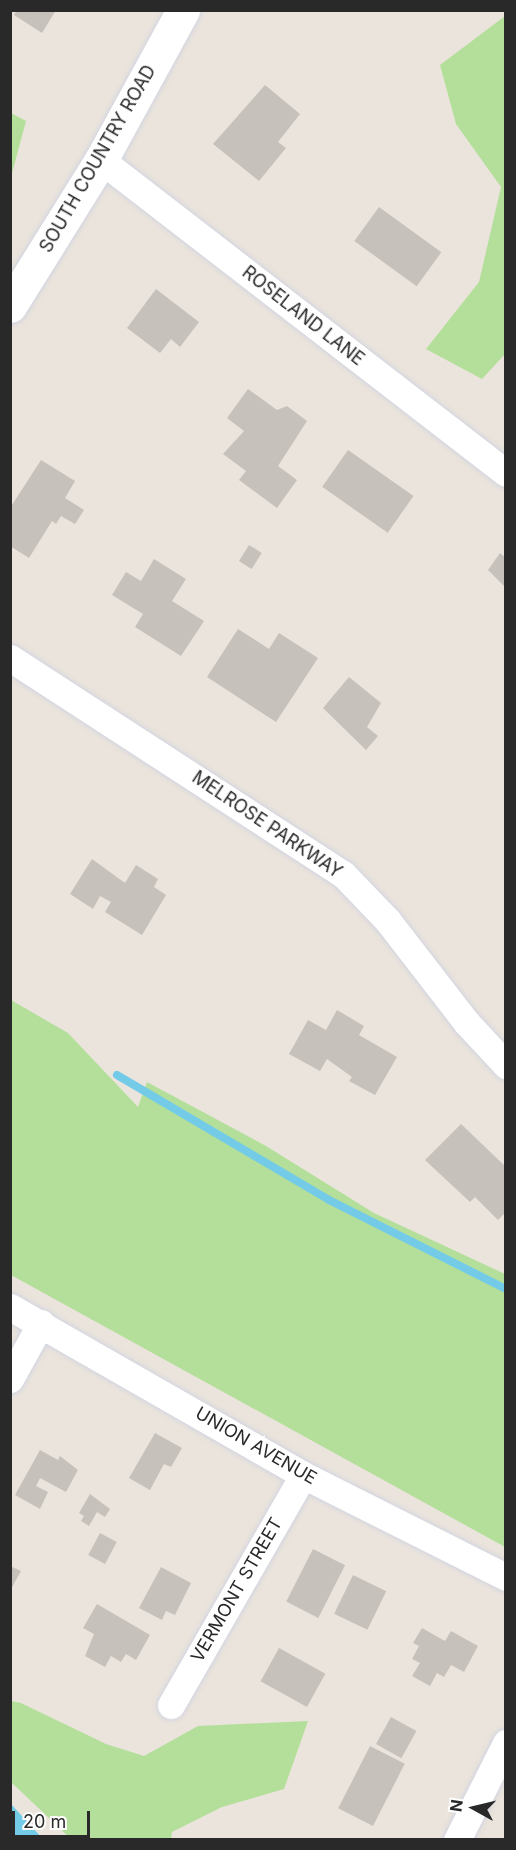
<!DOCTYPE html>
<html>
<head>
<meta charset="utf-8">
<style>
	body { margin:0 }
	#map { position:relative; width:516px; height:1850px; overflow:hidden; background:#ebe4dc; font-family:Inter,sans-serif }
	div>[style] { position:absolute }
	.green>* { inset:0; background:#b3df9a }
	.water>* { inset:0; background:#73cbe8 }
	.stream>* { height:8px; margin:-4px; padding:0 4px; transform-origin:4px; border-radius:4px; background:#73cbe8 }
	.building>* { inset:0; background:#c6c1bb; transform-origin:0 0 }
	.roads { filter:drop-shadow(0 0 2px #d1d4e1) drop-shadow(0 0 2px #d1d4e1) }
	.minor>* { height:27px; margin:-13.5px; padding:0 13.5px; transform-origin:13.5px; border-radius:13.5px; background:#fff }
	.secondary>* { height:33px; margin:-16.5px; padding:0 16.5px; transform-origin:16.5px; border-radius:16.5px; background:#fff }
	span { translate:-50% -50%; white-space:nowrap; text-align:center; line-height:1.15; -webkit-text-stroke:4.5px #fff; paint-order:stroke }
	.street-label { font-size:18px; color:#292929 }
	.frame { position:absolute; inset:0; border:12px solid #292929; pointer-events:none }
	.north { position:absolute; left:444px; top:1778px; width:60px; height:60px; -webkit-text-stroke:4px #fff; paint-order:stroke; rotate:278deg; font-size:16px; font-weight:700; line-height:24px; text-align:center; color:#292929 }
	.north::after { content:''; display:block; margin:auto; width:21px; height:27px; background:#292929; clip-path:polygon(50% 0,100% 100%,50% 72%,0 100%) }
	.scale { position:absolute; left:12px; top:1811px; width:78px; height:27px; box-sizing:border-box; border:3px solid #292929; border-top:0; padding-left:8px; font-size:18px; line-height:21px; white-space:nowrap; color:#292929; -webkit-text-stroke:4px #fff; paint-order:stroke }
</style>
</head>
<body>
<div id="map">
	<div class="green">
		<i style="clip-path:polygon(505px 16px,505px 354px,482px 379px,426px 349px,479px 282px,501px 187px,456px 124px,440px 65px)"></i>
		<i style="clip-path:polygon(11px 113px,26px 121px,11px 177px)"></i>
		<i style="clip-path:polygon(11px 1000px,68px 1033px,138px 1107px,147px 1082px,266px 1146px,374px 1213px,505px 1274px,505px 1547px,11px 1275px)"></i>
		<i style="clip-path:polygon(11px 1701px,21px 1703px,106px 1744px,144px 1756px,198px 1726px,308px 1721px,284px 1789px,222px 1807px,172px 1832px,171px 1839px,71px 1839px,11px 1782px)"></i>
	</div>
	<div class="water">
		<i style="clip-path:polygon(11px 1804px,43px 1839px,11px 1839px)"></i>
	</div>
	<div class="stream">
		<i style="left:117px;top:1075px;width:246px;rotate:30.5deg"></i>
		<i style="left:329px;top:1200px;width:198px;rotate:26.7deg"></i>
	</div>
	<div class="building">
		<i style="clip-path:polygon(17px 10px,56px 10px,42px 33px,14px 15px)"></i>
		<i style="clip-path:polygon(265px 85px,300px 114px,278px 142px,286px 148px,259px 181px,213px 144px)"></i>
		<i style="left:379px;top:207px;width:77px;height:42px;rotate:36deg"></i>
		<i style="clip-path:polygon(156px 289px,199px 322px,180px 347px,171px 339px,160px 353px,127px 328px)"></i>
		<i style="clip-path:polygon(248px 389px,277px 410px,287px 406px,307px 421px,278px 466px,297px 480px,277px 508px,239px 480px,246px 471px,223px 454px,244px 431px,227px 418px)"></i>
		<i style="left:348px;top:450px;width:80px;height:45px;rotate:35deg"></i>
		<i style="clip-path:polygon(41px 460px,75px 481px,65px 498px,84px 510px,75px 524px,61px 516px,56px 524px,52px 521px,29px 558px,10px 546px,10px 508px)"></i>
		<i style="left:249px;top:545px;width:15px;height:19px;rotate:32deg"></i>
		<i style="clip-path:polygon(500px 553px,506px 558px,506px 588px,488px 570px)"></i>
		<i style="clip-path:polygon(154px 559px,186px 579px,172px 601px,204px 621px,181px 656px,135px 627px,143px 614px,112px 595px,126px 572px,141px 581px)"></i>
		<i style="clip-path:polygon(238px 629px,269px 649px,279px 633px,318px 658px,276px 722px,207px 677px)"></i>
		<i style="clip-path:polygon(349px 677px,381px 703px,367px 727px,378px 736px,366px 750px,323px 708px)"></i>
		<i style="clip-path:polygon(92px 859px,125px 883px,136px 865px,158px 879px,154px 887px,166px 895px,142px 935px,105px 912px,111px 902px,100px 896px,93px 909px,70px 894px)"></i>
		<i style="clip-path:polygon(337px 1010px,364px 1026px,359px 1035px,397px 1057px,375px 1095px,349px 1081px,352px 1077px,327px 1059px,320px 1071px,289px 1054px,308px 1020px,326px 1030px)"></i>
		<i style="clip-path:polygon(461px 1124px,506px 1167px,506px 1212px,498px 1220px,475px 1197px,470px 1202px,425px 1160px)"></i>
		<i style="clip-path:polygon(155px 1433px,182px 1448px,171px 1467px,164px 1464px,150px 1490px,129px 1478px)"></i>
		<i style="clip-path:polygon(40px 1450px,58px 1460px,60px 1456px,78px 1470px,66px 1492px,40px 1478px,36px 1486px,48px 1492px,40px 1509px,15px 1495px)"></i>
		<i style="clip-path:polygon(90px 1494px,110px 1509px,105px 1517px,97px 1512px,89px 1526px,81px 1521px,84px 1516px,79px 1513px)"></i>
		<i style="left:100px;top:1533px;width:19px;height:25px;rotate:28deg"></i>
		<i style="left:313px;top:1549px;width:36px;height:59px;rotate:27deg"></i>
		<i style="clip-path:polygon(10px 1566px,21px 1571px,10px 1591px)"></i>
		<i style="clip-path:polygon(161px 1567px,191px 1583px,175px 1615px,166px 1611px,162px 1620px,139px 1608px)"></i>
		<i style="left:353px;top:1575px;width:37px;height:43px;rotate:26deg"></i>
		<i style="clip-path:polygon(97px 1604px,150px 1635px,136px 1660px,126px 1654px,121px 1662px,111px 1656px,105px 1667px,85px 1656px,94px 1634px,83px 1628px)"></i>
		<i style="clip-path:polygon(422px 1628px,445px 1641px,451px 1631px,478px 1646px,464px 1672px,451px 1665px,444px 1677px,437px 1673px,430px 1686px,412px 1676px,420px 1663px,412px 1659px,419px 1646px,413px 1643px)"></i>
		<i style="left:279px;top:1648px;width:53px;height:38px;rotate:29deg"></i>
		<i style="left:391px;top:1717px;width:29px;height:31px;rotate:29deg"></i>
		<i style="left:370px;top:1746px;width:39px;height:70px;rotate:27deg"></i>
	</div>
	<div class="roads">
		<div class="minor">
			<i style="left:101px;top:160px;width:512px;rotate:37.7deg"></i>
			<i style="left:10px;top:658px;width:397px;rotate:33deg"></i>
			<i style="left:343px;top:874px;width:65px;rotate:46.2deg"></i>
			<i style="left:388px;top:921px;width:128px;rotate:52.3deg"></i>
			<i style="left:466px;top:1022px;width:59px;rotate:47.1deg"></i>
			<i style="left:10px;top:1307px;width:338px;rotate:29.8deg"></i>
			<i style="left:303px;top:1475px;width:227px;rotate:26.7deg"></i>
			<i style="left:10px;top:1379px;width:64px;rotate:-61deg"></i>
			<i style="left:171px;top:1705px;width:265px;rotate:-60.1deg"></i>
			<i style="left:457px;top:1840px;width:109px;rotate:-63.2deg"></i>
		</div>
		<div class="secondary">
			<i style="left:10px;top:306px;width:172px;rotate:-58.1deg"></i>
			<i style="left:101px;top:160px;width:171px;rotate:-61.3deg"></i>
		</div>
	</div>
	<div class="street-label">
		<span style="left:98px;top:159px;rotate:-60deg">SOUTH COUNTRY ROAD</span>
		<span style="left:303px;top:316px;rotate:38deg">ROSELAND LANE</span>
		<span style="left:267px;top:825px;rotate:34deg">MELROSE PARKWAY</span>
		<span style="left:256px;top:1446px;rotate:30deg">UNION AVENUE</span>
		<span style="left:237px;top:1590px;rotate:-60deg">VERMONT STREET</span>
	</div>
	<div class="frame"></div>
	<div class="north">N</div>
	<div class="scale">20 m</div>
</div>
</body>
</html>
